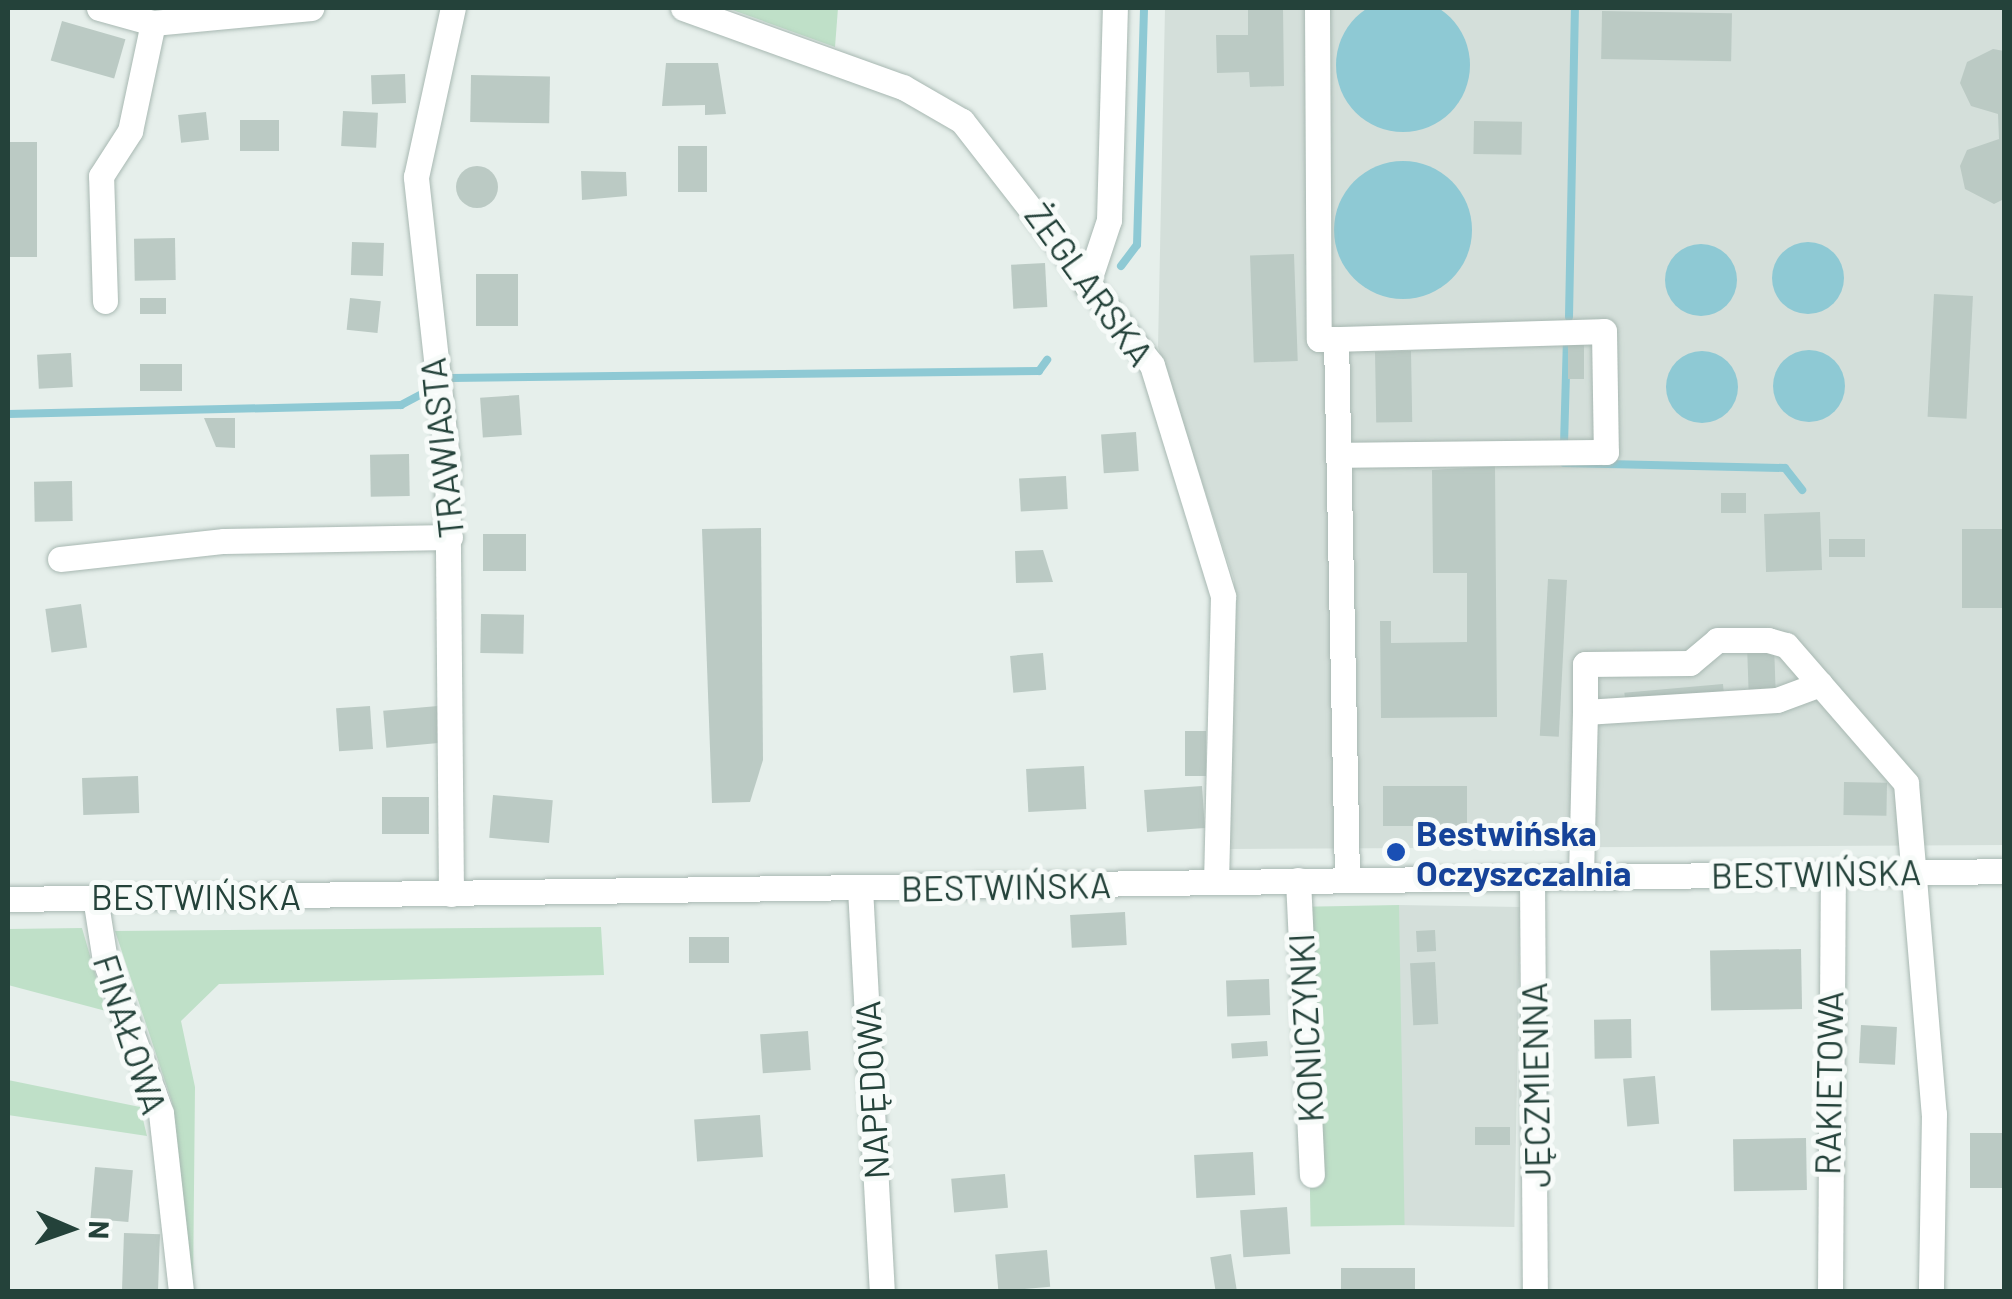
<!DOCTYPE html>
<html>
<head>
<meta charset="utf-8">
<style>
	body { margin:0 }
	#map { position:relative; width:2012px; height:1299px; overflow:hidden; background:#e6efeb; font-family:Barlow,sans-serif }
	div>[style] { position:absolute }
	.built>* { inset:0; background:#d4dfda; transform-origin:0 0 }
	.green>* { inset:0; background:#bfe0c8; transform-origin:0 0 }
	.water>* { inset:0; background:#8ec9d4 }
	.round { border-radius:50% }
	.stream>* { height:8px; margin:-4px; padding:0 4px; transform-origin:4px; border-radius:4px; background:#8ec9d4 }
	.building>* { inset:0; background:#bbcac4; transform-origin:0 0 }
	.roads { filter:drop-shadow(0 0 2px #a8b8b2) drop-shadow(0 0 2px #a8b8b2) }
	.minor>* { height:25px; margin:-12.5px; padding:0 12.5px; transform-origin:12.5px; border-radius:12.5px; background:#fff }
	.dots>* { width:28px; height:28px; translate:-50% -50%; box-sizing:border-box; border:5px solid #f7fbf9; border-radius:50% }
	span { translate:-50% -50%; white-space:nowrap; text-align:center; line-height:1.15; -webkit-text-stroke:10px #f7fbf9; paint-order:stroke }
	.street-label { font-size:35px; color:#24423a }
	.transit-label { font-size:35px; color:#164399; font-weight:700 }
	.left { translate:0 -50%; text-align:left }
	.frame { position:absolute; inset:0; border:10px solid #24423a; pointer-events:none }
	.north { position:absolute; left:20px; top:1179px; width:100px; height:100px; -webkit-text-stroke:8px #f7fbf9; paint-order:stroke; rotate:92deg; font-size:28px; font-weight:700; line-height:40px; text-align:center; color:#24423a }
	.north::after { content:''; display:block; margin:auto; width:35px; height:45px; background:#24423a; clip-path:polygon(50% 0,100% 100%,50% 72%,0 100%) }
</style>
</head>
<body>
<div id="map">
	<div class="built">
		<i style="clip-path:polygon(1165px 8px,2004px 8px,2004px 845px,1228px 849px,1234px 580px,1158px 347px)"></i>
		<i style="left:1399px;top:905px;width:121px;height:320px;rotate:1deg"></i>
	</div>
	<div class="green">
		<i style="clip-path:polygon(727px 8px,838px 8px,835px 47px)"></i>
		<i style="left:1399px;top:905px;width:320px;height:94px;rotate:89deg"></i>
		<i style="clip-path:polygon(601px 927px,604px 975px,219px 984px,181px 1021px,195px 1087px,193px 1291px,172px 1102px,115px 931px)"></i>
		<i style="clip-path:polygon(82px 928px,106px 1011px,8px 985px,8px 929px)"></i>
		<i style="clip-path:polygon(8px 1080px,140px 1107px,147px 1136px,8px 1115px)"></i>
	</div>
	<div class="water">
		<i class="round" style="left:1336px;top:-2px;width:134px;height:134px"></i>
		<i class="round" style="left:1334px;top:161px;width:138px;height:138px"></i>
		<i class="round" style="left:1772px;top:242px;width:72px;height:72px"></i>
		<i class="round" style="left:1665px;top:244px;width:72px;height:72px"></i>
		<i class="round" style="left:1773px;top:350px;width:72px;height:72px"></i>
		<i class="round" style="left:1666px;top:351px;width:72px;height:72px"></i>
	</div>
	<div class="stream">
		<i style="left:1121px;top:266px;width:26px;rotate:-53deg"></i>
		<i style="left:1137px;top:245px;width:237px;rotate:-88.3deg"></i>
		<i style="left:1569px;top:317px;width:309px;rotate:-88.9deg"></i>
		<i style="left:451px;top:378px;width:588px;rotate:-0.68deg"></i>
		<i style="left:1039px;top:371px;width:14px;rotate:-54deg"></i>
		<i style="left:8px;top:414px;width:393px;rotate:-1.3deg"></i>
		<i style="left:401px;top:405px;width:24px;rotate:-28deg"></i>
		<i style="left:1564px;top:445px;width:105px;rotate:-88.4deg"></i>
		<i style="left:1564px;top:463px;width:221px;rotate:1.3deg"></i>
		<i style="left:1785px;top:468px;width:28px;rotate:52deg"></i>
	</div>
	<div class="building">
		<i style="clip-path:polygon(1248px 8px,1283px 8px,1284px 86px,1250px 87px,1249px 72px,1217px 73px,1216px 35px,1248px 35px)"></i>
		<i style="left:1602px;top:11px;width:130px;height:48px;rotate:1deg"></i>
		<i style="left:62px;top:21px;width:66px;height:41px;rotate:16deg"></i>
		<i style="clip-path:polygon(1993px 49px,2004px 51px,2004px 199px,1994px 204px,1965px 189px,1960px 166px,1967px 150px,1999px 139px,1998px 114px,1971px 106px,1960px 83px,1967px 62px)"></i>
		<i style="clip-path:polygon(666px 63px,718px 63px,726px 114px,705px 115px,705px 105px,662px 106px)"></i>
		<i style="left:405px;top:74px;width:29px;height:34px;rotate:88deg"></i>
		<i style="left:471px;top:75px;width:79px;height:47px;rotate:1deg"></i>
		<i style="left:343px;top:111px;width:35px;height:35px;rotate:3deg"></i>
		<i style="left:206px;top:112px;width:28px;height:28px;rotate:84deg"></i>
		<i style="left:240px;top:120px;width:39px;height:31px"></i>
		<i style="left:1474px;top:121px;width:48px;height:33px;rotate:1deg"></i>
		<i style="left:8px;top:142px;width:29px;height:115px"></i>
		<i style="left:678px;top:146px;width:29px;height:46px"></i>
		<i class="round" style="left:456px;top:166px;width:42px;height:42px"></i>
		<i style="clip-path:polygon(581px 171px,626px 172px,627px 196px,582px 200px)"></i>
		<i style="left:175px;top:238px;width:42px;height:41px;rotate:89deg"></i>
		<i style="left:352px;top:242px;width:32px;height:33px;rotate:2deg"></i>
		<i style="left:1294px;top:254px;width:107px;height:44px;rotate:88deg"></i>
		<i style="left:1045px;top:263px;width:44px;height:34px;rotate:87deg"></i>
		<i style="left:476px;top:274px;width:42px;height:52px"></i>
		<i style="left:1934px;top:294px;width:39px;height:123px;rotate:3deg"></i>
		<i style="left:140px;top:298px;width:26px;height:16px"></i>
		<i style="left:350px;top:298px;width:31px;height:32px;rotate:6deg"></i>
		<i style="left:1568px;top:345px;width:16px;height:34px"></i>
		<i style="left:1411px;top:351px;width:71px;height:36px;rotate:89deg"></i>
		<i style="left:71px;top:353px;width:34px;height:34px;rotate:87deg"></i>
		<i style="left:140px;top:364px;width:42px;height:27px"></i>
		<i style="left:519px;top:395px;width:40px;height:39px;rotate:86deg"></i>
		<i style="clip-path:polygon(204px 418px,235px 418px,235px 448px,216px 447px)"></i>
		<i style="left:1136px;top:432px;width:39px;height:35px;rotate:86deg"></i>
		<i style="left:409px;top:454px;width:42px;height:39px;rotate:89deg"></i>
		<i style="clip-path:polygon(1495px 466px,1497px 717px,1381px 718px,1380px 621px,1391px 621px,1391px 643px,1467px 642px,1467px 573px,1433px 573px,1432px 470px)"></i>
		<i style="left:1066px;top:476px;width:33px;height:47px;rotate:87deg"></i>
		<i style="left:72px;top:481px;width:40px;height:38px;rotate:89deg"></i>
		<i style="left:1721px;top:493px;width:25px;height:20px"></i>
		<i style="left:1820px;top:512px;width:58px;height:56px;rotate:88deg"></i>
		<i style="clip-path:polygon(761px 528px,763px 760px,750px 802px,712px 803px,702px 529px)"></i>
		<i style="left:1962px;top:529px;width:42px;height:79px"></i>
		<i style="left:526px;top:534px;width:37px;height:43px;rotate:90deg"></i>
		<i style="left:1865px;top:539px;width:18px;height:36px;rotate:90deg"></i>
		<i style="clip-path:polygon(1043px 550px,1053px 582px,1016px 583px,1015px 551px)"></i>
		<i style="left:1548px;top:579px;width:19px;height:157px;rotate:3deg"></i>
		<i style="left:81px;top:604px;width:44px;height:36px;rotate:82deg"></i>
		<i style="left:481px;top:614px;width:43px;height:39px;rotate:1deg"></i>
		<i style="left:1774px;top:644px;width:50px;height:27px;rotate:88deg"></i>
		<i style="left:1043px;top:653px;width:37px;height:33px;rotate:85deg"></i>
		<i style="left:1723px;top:684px;width:12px;height:99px;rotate:85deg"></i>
		<i style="left:370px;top:706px;width:43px;height:34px;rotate:86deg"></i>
		<i style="left:438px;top:706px;width:37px;height:55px;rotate:85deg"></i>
		<i style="left:1185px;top:731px;width:21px;height:45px"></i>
		<i style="left:1084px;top:766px;width:43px;height:58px;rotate:87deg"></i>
		<i style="left:138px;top:776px;width:37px;height:56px;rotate:88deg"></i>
		<i style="left:1844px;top:782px;width:43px;height:33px;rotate:1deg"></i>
		<i style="left:1202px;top:786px;width:42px;height:58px;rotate:86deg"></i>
		<i style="left:1467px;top:786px;width:40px;height:84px;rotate:90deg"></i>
		<i style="left:493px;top:795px;width:60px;height:43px;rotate:5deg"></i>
		<i style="left:382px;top:797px;width:47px;height:37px"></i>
		<i style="left:1125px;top:912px;width:33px;height:55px;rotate:87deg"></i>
		<i style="left:1435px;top:930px;width:21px;height:19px;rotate:87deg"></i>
		<i style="left:729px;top:937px;width:26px;height:40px;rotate:90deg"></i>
		<i style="left:1801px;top:949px;width:60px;height:91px;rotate:89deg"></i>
		<i style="left:1435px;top:962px;width:62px;height:25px;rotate:87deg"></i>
		<i style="left:1269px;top:979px;width:36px;height:43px;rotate:88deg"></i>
		<i style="left:1631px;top:1019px;width:39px;height:37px;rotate:89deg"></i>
		<i style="left:1861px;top:1025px;width:36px;height:38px;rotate:3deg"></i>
		<i style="left:808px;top:1031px;width:39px;height:48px;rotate:86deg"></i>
		<i style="left:1267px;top:1041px;width:15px;height:36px;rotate:86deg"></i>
		<i style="left:1655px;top:1076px;width:48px;height:32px;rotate:85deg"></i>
		<i style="left:760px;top:1115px;width:42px;height:66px;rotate:86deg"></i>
		<i style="left:1510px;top:1127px;width:18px;height:35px;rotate:90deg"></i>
		<i style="left:2004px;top:1133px;width:55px;height:34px;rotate:90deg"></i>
		<i style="left:1806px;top:1138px;width:52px;height:73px;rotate:89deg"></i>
		<i style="left:1253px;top:1152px;width:43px;height:59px;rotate:87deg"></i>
		<i style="left:95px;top:1167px;width:38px;height:52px;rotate:5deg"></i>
		<i style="left:1005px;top:1174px;width:34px;height:54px;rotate:85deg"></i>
		<i style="left:1287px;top:1207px;width:47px;height:47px;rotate:86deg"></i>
		<i style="left:124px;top:1233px;width:36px;height:59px;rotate:2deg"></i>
		<i style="left:1047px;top:1250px;width:37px;height:52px;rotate:85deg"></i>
		<i style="left:1231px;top:1254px;width:38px;height:21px;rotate:81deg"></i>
		<i style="left:1415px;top:1268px;width:24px;height:74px;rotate:90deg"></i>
	</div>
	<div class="roads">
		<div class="minor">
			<i style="left:99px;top:8px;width:56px;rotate:15.5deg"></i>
			<i style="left:153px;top:23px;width:159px;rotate:-5.4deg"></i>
			<i style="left:683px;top:8px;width:234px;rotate:19.8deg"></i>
			<i style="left:903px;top:87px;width:68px;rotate:30deg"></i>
			<i style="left:962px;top:121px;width:309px;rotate:52.1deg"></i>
			<i style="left:1152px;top:365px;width:242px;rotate:72.9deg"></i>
			<i style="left:1223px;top:596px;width:286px;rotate:91.4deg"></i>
			<i style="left:1317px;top:8px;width:331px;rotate:89.7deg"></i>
			<i style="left:1319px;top:339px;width:17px"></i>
			<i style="left:1336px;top:339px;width:540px;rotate:88.83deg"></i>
			<i style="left:1087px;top:286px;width:70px;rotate:-71.6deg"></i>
			<i style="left:1109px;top:220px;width:212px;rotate:-88.4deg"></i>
			<i style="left:105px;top:301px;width:125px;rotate:-91.8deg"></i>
			<i style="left:101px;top:176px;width:54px;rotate:-57.2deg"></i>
			<i style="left:130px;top:131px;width:110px;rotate:-78deg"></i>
			<i style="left:1336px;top:339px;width:268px;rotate:-1.7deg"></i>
			<i style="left:1604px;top:331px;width:121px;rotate:89.1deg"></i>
			<i style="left:1606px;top:452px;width:268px;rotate:179.4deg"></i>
			<i style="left:60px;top:559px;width:165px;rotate:-6.3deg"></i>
			<i style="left:224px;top:541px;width:226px;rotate:-1deg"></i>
			<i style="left:1585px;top:712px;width:48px;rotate:-90deg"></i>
			<i style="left:1585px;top:664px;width:105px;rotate:-0.5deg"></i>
			<i style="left:1690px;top:663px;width:35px;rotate:-40deg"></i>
			<i style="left:1717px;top:640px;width:51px"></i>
			<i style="left:1768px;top:640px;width:19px;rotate:16deg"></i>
			<i style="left:1786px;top:645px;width:183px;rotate:49deg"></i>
			<i style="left:1906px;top:783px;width:332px;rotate:85.2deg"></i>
			<i style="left:1934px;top:1114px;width:178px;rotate:91deg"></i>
			<i style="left:1581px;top:876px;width:164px;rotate:-88.6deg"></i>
			<i style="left:1585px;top:712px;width:192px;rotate:-3.6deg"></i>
			<i style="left:1777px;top:700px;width:46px;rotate:-20.4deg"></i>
			<i style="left:1532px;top:878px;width:414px;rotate:89.6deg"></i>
			<i style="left:1298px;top:880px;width:295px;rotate:87.3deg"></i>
			<i style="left:860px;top:888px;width:405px;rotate:86.9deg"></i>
			<i style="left:451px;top:894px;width:435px;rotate:-90.5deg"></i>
			<i style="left:447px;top:459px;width:284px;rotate:-96.3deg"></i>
			<i style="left:416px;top:177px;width:173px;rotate:-77.7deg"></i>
			<i style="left:95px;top:897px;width:65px;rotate:81.1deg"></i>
			<i style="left:105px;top:961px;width:162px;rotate:69.8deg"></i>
			<i style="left:161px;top:1113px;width:180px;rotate:83.6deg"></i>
			<i style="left:8px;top:899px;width:1996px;rotate:-0.8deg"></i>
			<i style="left:1830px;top:1292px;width:419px;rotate:-89.6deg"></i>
		</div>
	</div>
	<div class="dots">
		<i style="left:1396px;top:852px;background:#1a4fb4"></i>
	</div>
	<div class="street-label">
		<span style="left:1090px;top:284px;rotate:54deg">ŻEGLARSKA</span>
		<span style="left:441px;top:448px;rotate:-96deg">TRAWIASTA</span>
		<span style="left:1816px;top:873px;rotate:-1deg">BESTWIŃSKA</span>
		<span style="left:1006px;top:886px;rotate:-1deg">BESTWIŃSKA</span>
		<span style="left:196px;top:896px">BESTWIŃSKA</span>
		<span style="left:1305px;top:1028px;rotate:-93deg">KONICZYNKI</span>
		<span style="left:131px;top:1034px;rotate:72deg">FINAŁOWA</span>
		<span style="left:1828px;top:1083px;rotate:-89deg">RAKIETOWA</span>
		<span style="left:1535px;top:1085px;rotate:-91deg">JĘCZMIENNA</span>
		<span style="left:871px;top:1090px;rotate:-93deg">NAPĘDOWA</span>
	</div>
	<div class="transit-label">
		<span class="left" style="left:1416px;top:852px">Bestwińska<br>Oczyszczalnia</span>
	</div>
	<div class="frame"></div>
	<div class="north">N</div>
</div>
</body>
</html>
